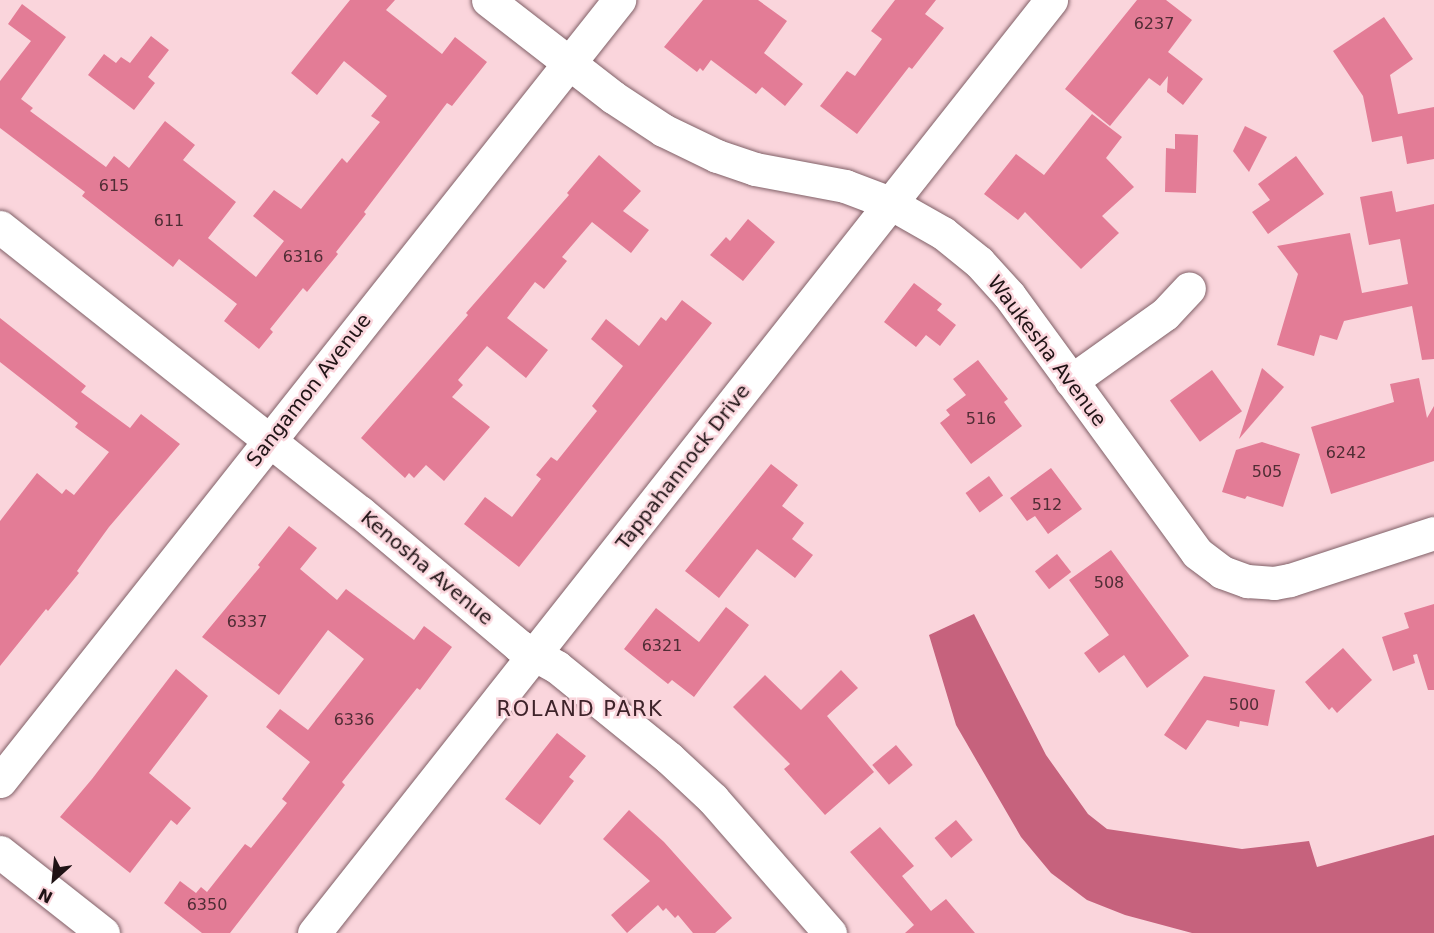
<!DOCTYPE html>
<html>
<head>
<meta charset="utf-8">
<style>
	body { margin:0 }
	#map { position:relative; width:1434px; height:933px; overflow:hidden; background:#fad5dc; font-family:"DejaVu Sans",sans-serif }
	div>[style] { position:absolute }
	.water>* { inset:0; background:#c6627d }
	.building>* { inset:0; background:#e37c96; transform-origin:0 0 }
	.roads { filter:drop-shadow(0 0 2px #806067) drop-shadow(0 0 2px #806067) }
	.minor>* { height:33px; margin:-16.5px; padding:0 16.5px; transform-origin:16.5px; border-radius:16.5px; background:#fff }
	span { translate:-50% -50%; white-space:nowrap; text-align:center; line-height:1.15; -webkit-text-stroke:5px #fad5dc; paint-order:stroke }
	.number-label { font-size:16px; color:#502d35 }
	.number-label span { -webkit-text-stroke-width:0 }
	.street-label { font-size:20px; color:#1f1315 }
	.neighbourhood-label { font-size:21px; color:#3e232a; letter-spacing:1.5px }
	.north { position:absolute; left:24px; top:849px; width:60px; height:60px; -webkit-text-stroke:4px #fad5dc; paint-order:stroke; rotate:207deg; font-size:16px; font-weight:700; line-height:24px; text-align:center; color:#1f1315 }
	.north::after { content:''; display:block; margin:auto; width:21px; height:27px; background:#1f1315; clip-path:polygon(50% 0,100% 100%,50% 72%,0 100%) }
</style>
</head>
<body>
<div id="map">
	<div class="water">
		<i style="clip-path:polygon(974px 614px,1046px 755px,1088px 814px,1107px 829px,1242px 849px,1309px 841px,1317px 867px,1434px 835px,1434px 933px,1192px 933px,1125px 915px,1087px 900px,1051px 873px,1021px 837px,956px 725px,929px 635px)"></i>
	</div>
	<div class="building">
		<i style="clip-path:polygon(350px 0,395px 0,386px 10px,442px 54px,455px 37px,487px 62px,452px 106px,447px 103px,364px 212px,366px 214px,336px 252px,338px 254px,307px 292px,303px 288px,270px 329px,273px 332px,259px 349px,224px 321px,237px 304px,179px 259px,173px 267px,82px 196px,85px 192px,0 128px,0 81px,31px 41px,8px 24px,22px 4px,66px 37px,21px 99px,33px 108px,30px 111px,106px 167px,114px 156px,129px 168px,165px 121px,195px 145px,183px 160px,236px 202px,208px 238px,256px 277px,284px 241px,253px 216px,274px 190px,301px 209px,342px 158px,347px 163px,380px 122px,371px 116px,387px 96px,344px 61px,317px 95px,291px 73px)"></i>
		<i style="clip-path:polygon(703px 0,758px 0,787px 21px,764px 53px,803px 84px,785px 106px,762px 87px,756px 94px,711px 60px,703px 71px,700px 68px,697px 72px,664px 47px)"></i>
		<i style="clip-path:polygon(895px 0,936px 0,925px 14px,944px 28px,912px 69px,909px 67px,857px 134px,820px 106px,847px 71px,855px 76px,882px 39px,871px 31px)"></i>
		<i style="clip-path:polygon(1137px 0,1166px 0,1192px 20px,1168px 52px,1203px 79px,1183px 105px,1167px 92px,1168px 76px,1160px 86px,1149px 78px,1110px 126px,1065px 89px)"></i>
		<i style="clip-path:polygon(1384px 17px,1413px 59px,1390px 75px,1398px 114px,1434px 107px,1434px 159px,1407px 164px,1402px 136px,1372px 142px,1363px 96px,1333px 51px)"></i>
		<i style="clip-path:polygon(151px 36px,169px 50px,148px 77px,155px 83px,134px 110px,88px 75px,104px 54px,116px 63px,121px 57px,130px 63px)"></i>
		<i style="clip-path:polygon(1092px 114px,1122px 137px,1106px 158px,1134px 187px,1102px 216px,1119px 233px,1081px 269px,1025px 212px,1018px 220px,984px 194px,1016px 154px,1044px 175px)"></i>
		<i style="clip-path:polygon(1245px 126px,1267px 137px,1249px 172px,1233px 151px)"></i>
		<i style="clip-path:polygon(1175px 134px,1198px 135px,1196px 193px,1165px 192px,1166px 148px,1175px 149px)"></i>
		<i style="clip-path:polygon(599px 155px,641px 191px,623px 211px,649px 230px,631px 253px,592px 222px,562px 257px,567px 261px,544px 289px,535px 282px,507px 318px,548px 350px,526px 378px,487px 346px,458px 380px,463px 385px,452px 397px,490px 427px,444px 481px,426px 465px,414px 478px,409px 473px,405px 478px,361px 438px,468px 315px,466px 313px,569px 195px,567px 193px)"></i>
		<i style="clip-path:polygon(1296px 156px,1324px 194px,1268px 234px,1252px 212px,1270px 200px,1258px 184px)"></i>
		<i style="clip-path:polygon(1392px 191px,1396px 212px,1434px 204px,1434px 359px,1422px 360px,1412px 306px,1344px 321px,1337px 340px,1320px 335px,1314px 356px,1277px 345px,1298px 274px,1277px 246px,1350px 233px,1362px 293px,1408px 284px,1400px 239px,1369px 245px,1360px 197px)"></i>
		<i style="clip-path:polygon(748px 219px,775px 242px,743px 281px,710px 255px,726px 237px,730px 241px)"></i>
		<i style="clip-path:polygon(914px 283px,942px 304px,937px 310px,956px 325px,940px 346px,926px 335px,916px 347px,884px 322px)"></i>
		<i style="clip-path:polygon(682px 300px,712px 323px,519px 567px,464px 524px,485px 497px,512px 517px,541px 479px,536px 475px,551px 457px,557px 461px,597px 411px,592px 406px,623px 366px,591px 339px,606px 319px,639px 346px,661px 317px,666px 321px)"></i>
		<i style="clip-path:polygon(0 318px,86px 386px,81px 392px,130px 428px,141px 414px,180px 444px,109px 527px,77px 571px,79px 573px,48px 611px,46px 609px,0 666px,0 521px,37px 473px,62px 494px,66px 489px,74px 495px,109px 452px,75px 427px,78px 423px,0 362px)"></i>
		<i style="clip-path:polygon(978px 360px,1008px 399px,1004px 402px,1022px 426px,971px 464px,940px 423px,950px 415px,946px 410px,966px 395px,953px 379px)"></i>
		<i style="clip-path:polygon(1262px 368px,1284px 387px,1239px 439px)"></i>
		<i style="left:1212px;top:370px;width:51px;height:52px;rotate:54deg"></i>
		<i style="clip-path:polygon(1419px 378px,1427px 418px,1434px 406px,1434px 461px,1331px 494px,1311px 427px,1394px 402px,1390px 384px)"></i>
		<i style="clip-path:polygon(1262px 442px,1300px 454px,1283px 507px,1247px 496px,1245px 499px,1222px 492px,1236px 450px)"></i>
		<i style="clip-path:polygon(771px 464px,798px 485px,782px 506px,804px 523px,792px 539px,813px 555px,795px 578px,757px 549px,719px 598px,685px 571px)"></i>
		<i style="clip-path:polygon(1051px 468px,1082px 509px,1048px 534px,1035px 516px,1027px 521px,1010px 498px)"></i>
		<i style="left:989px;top:476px;width:24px;height:29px;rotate:54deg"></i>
		<i style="clip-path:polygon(289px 526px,317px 548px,300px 569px,337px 600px,346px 589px,414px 640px,424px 626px,452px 647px,420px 690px,417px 688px,342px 782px,345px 785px,230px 933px,202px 933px,164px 903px,180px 881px,196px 893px,201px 887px,207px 892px,245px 844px,251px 848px,287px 803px,282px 799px,310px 762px,266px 727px,280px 709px,308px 730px,364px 659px,328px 630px,279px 695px,202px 637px,260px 567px,258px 565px)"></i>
		<i style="clip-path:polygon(1111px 550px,1189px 656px,1147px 688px,1124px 655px,1099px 673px,1084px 653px,1109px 635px,1069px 580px)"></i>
		<i style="left:1057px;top:554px;width:23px;height:28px;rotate:52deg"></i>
		<i style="clip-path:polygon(1434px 604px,1434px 690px,1428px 690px,1417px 654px,1413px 655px,1415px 663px,1393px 671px,1382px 637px,1409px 628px,1404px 613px)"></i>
		<i style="clip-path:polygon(726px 607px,749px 625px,694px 697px,672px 680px,668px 684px,624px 649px,656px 608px,699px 642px)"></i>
		<i style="clip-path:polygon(1343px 648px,1372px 680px,1337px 713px,1332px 707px,1329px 710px,1305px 682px)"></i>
		<i style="clip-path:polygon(176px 669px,208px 696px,149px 773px,191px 808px,177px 825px,171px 820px,130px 873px,60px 817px,92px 779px)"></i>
		<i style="clip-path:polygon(841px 670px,858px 688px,827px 716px,874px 772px,825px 815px,784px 769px,790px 764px,733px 707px,765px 675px,801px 710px)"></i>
		<i style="clip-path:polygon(1204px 676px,1275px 690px,1268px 726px,1240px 721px,1239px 727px,1207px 720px,1186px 750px,1164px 735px)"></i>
		<i style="clip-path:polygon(557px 733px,586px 756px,569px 777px,574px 781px,540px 825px,505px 799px)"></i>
		<i style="left:896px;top:745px;width:26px;height:31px;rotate:50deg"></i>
		<i style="clip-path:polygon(629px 810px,664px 842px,732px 918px,715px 933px,693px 933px,678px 915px,675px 918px,666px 908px,663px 911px,658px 905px,627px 933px,611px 915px,650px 881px,603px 839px)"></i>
		<i style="left:956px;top:820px;width:26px;height:28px;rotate:50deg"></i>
		<i style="clip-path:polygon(880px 827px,914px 866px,902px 876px,931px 911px,946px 899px,975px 933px,905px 933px,914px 925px,850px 852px)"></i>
	</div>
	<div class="roads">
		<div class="minor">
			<i style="left:488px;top:0;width:158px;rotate:37.8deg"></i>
			<i style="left:613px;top:97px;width:60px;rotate:33.4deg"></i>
			<i style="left:663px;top:130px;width:60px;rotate:25.7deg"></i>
			<i style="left:717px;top:156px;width:40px;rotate:18.9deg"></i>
			<i style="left:755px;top:169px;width:92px;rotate:10.7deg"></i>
			<i style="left:845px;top:186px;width:48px;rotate:20.7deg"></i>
			<i style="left:890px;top:203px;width:61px;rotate:29.5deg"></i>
			<i style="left:943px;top:233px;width:46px;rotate:38.9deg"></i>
			<i style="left:979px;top:262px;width:45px;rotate:47.7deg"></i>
			<i style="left:1009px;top:295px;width:319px;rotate:53.9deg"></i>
			<i style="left:1197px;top:553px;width:31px;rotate:37deg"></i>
			<i style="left:1222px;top:572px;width:27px;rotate:20deg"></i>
			<i style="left:1247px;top:581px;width:27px;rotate:4deg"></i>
			<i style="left:1274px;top:583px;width:16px;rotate:-11deg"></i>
			<i style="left:1290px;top:580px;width:151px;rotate:-18.1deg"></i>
			<i style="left:0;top:227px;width:459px;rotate:38.4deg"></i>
			<i style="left:360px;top:512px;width:208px;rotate:40.1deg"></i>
			<i style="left:519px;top:646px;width:43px;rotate:28.9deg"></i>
			<i style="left:557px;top:667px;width:144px;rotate:39.1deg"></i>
			<i style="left:669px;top:758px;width:60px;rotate:43deg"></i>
			<i style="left:713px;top:799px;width:178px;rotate:48.9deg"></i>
			<i style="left:1071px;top:381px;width:115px;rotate:-35.5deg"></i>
			<i style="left:1165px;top:314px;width:35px;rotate:-47deg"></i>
			<i style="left:0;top:781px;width:997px;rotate:-51.6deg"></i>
			<i style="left:0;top:852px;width:131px;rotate:38.2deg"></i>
			<i style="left:314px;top:933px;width:1189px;rotate:-51.69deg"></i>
		</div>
	</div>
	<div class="number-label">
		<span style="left:1154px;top:24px">6237</span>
		<span style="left:114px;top:186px">615</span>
		<span style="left:169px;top:221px">611</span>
		<span style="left:303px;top:257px">6316</span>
		<span style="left:981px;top:419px">516</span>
		<span style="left:1346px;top:453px">6242</span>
		<span style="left:1267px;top:472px">505</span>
		<span style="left:1047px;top:505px">512</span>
		<span style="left:1109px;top:583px">508</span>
		<span style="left:247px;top:622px">6337</span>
		<span style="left:662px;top:646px">6321</span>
		<span style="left:1244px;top:705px">500</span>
		<span style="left:354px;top:720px">6336</span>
		<span style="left:207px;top:905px">6350</span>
	</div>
	<div class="street-label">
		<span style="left:1047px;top:351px;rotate:53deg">Waukesha Avenue</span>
		<span style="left:309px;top:390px;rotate:-52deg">Sangamon Avenue</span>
		<span style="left:683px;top:467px;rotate:-52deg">Tappahannock Drive</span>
		<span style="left:427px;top:568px;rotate:40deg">Kenosha Avenue</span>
	</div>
	<div class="neighbourhood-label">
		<span style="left:580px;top:709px">ROLAND PARK</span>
	</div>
	<div class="north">N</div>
</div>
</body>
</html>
